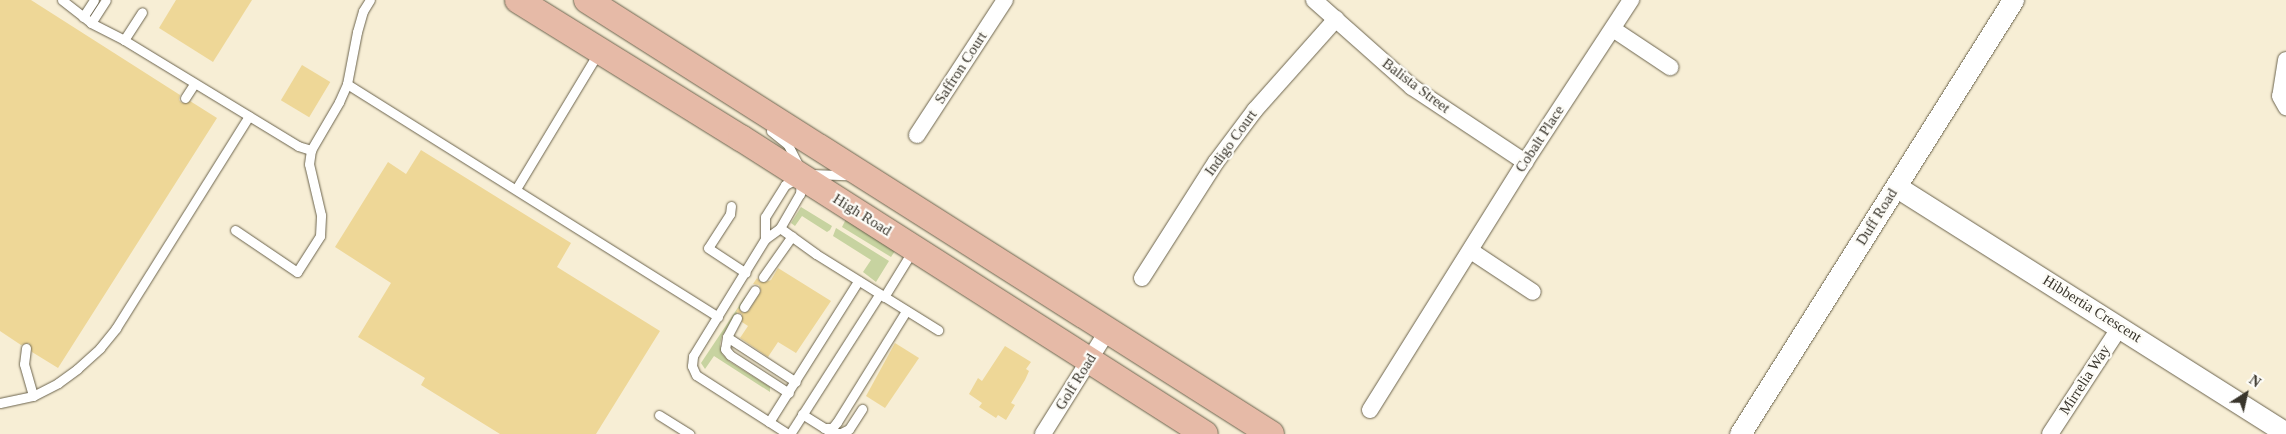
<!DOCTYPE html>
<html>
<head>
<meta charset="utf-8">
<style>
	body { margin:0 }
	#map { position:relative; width:2286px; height:434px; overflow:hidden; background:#f7eed5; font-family:"Times New Roman",serif }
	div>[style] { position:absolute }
	.green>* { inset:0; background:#c7d3a0 }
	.building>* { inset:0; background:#eed797; transform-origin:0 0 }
	.roads { filter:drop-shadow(0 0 1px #6b634d) drop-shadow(0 0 1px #6b634d) }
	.service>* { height:9px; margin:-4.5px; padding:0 4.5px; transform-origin:4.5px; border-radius:4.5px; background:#fff }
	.minor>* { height:16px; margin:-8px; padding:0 8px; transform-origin:8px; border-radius:8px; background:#fff }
	.tertiary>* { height:21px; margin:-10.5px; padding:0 10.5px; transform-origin:10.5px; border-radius:10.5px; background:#fff }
	.primary>* { height:26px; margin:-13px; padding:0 13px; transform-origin:13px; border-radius:13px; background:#e6baa7 }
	span { translate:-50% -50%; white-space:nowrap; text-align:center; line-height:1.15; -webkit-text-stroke:4.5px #fdfcf7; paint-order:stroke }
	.street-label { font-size:15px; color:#39352c }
	.north { position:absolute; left:2221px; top:369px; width:50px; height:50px; -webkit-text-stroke:4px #fdfcf7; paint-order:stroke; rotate:35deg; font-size:14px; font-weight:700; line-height:20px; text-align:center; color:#39352c }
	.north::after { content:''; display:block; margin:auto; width:18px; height:22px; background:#39352c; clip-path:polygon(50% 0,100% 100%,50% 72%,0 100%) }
</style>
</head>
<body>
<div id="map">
	<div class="green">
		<i style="clip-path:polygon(801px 207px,832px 226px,830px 230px,827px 232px,802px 216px,795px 226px,791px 223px)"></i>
		<i style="clip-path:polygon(846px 219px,895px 251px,891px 257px,842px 227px)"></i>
		<i style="clip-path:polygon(836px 228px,889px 261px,876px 282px,863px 272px,871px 260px,833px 236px)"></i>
		<i style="clip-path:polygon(745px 297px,746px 299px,722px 336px,720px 344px,722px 354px,730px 362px,770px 387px,770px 392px,714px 356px,705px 369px,701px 363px)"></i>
	</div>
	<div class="building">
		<i style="clip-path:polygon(0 0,31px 0,180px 95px,179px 100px,182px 103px,190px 101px,217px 118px,58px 368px,32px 352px,29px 343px,21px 345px,0 331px)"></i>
		<i style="clip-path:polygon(176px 0,252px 0,213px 62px,159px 28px)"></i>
		<i style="left:302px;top:65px;width:33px;height:41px;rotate:31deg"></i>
		<i style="clip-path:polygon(421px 150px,571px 243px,557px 267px,660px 331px,596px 434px,500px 434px,421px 385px,425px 378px,358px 337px,391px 283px,335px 247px,388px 162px,406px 174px)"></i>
		<i style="clip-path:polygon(778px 268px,831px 301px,796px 353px,778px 342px,768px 357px,740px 338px,748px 326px,742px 322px,742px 314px,736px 312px,738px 308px,743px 313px,749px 311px,761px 291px,759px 285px,753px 284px,757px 278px,760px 282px,766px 282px,771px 280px)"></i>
		<i style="clip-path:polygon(895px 343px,919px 358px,885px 408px,866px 396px)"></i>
		<i style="clip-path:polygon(1005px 346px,1031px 362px,1026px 369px,1029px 371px,1025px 380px,1011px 403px,1015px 405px,1006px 420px,998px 415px,996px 418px,979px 407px,982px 403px,969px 394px,978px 378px,982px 381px)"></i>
	</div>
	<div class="roads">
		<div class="service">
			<i style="left:62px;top:0;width:37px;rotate:38deg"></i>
			<i style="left:91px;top:23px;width:37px;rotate:27deg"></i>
			<i style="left:124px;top:40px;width:204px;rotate:31.3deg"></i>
			<i style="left:298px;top:146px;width:14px;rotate:17deg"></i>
			<i style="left:83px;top:17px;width:20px;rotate:-57deg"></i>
			<i style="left:91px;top:23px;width:27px;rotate:-57deg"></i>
			<i style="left:124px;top:40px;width:33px;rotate:-57deg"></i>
			<i style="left:347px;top:84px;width:438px;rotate:32.1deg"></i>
			<i style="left:185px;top:98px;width:17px;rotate:-57deg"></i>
			<i style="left:771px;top:131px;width:22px;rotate:39deg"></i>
			<i style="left:788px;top:145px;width:25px;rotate:63deg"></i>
			<i style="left:810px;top:174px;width:37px;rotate:2deg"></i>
			<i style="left:516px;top:189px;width:159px;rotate:-58.9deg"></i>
			<i style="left:731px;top:206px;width:8px;rotate:97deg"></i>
			<i style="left:730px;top:214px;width:40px;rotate:122.9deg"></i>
			<i style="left:708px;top:248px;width:45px;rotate:33.3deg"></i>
			<i style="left:780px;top:228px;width:44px;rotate:35.8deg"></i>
			<i style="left:816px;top:254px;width:144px;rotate:31.9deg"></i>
			<i style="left:235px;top:230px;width:75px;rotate:34.1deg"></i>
			<i style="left:297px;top:272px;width:43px;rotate:-57.4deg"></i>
			<i style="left:320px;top:236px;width:21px;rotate:-87deg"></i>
			<i style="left:321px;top:215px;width:52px;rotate:-103.2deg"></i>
			<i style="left:309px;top:164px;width:14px;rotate:-82deg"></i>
			<i style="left:311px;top:150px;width:56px;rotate:-59.7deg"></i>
			<i style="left:339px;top:102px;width:20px;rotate:-66deg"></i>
			<i style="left:347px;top:84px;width:53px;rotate:-79.1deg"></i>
			<i style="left:357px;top:32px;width:22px;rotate:-74deg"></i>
			<i style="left:363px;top:11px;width:13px;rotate:-58deg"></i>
			<i style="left:765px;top:239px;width:22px;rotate:-90deg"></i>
			<i style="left:765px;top:217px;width:38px;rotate:-58deg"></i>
			<i style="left:785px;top:185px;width:15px;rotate:-28deg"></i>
			<i style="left:763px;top:277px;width:50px;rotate:-54.7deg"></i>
			<i style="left:884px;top:297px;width:55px;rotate:-58.3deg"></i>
			<i style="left:744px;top:307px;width:20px;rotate:-57deg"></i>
			<i style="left:737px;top:318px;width:21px;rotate:118deg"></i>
			<i style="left:727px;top:337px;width:82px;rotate:33.1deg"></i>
			<i style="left:727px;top:337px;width:12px;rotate:99deg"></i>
			<i style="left:725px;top:349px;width:8px;rotate:50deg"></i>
			<i style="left:730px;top:355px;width:70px;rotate:32.8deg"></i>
			<i style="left:26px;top:348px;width:16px;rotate:97deg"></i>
			<i style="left:24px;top:364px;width:33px;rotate:74deg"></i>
			<i style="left:0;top:403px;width:34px;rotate:-12deg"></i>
			<i style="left:33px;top:396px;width:28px;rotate:-27deg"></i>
			<i style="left:58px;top:383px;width:24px;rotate:-36deg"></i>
			<i style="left:77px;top:369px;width:31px;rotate:-42deg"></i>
			<i style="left:100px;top:348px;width:26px;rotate:-51deg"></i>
			<i style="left:116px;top:328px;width:250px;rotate:-57.9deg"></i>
			<i style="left:802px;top:414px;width:36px;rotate:32deg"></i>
			<i style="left:832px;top:433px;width:9px"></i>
			<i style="left:841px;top:433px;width:9px;rotate:-27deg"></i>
			<i style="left:849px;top:429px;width:24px;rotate:-57deg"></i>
			<i style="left:659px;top:415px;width:36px;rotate:32deg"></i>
			<i style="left:769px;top:422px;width:167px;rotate:-57.7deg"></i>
			<i style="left:824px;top:428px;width:8px"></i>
			<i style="left:832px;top:428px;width:8px;rotate:-50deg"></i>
			<i style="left:837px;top:422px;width:131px;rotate:-58.1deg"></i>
			<i style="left:788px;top:434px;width:109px;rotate:-147.3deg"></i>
			<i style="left:696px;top:375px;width:10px;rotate:-114deg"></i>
			<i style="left:692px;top:366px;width:10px;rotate:-84deg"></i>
			<i style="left:693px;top:356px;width:137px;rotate:-58.4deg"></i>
			<i style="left:765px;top:239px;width:19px;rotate:-36deg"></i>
			<i style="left:780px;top:228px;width:39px;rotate:-60deg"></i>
			<i style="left:800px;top:194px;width:15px;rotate:-86deg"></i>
			<i style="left:790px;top:434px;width:165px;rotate:-57.4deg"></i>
		</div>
		<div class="minor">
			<i style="left:1314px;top:0;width:131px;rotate:41.6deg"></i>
			<i style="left:1412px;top:87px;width:136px;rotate:33.6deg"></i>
			<i style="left:1613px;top:29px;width:69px;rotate:33.7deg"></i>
			<i style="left:2286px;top:60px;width:36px;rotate:99deg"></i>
			<i style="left:2280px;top:96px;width:13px;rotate:61deg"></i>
			<i style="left:917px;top:135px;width:161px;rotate:-56.9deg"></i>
			<i style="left:1471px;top:251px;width:74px;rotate:33.5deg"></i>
			<i style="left:1142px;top:278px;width:138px;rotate:-57.5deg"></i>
			<i style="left:1216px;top:162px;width:65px;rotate:-53.1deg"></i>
			<i style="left:1255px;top:110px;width:122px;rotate:-48.3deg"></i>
			<i style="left:1370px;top:410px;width:292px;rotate:-58deg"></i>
			<i style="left:1525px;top:162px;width:194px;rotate:-56.8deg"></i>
			<i style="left:1043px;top:434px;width:123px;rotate:-58deg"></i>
			<i style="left:2050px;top:434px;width:128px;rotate:-56.8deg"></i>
		</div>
		<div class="tertiary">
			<i style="left:1897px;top:187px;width:460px;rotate:32.3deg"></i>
			<i style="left:1740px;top:434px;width:513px;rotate:-57.83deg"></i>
		</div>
		<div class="primary">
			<i style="left:518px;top:0;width:262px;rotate:31.8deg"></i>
			<i style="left:741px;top:138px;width:550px;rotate:32.54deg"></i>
			<i style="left:587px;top:0;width:810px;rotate:32.4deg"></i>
		</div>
	</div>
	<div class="street-label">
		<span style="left:961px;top:68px;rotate:-57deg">Saffron Court</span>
		<span style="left:1416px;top:86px;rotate:37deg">Balista Street</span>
		<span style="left:1540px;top:139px;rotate:-57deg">Cobalt Place</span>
		<span style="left:1231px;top:143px;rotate:-54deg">Indigo Court</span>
		<span style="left:862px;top:215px;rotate:32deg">High Road</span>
		<span style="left:1877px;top:217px;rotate:-58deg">Duff Road</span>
		<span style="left:2092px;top:309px;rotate:32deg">Hibbertia Crescent</span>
		<span style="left:2085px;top:380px;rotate:-57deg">Mirrelia Way</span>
		<span style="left:1076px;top:382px;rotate:-58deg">Golf Road</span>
	</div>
	<div class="north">N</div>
</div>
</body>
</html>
